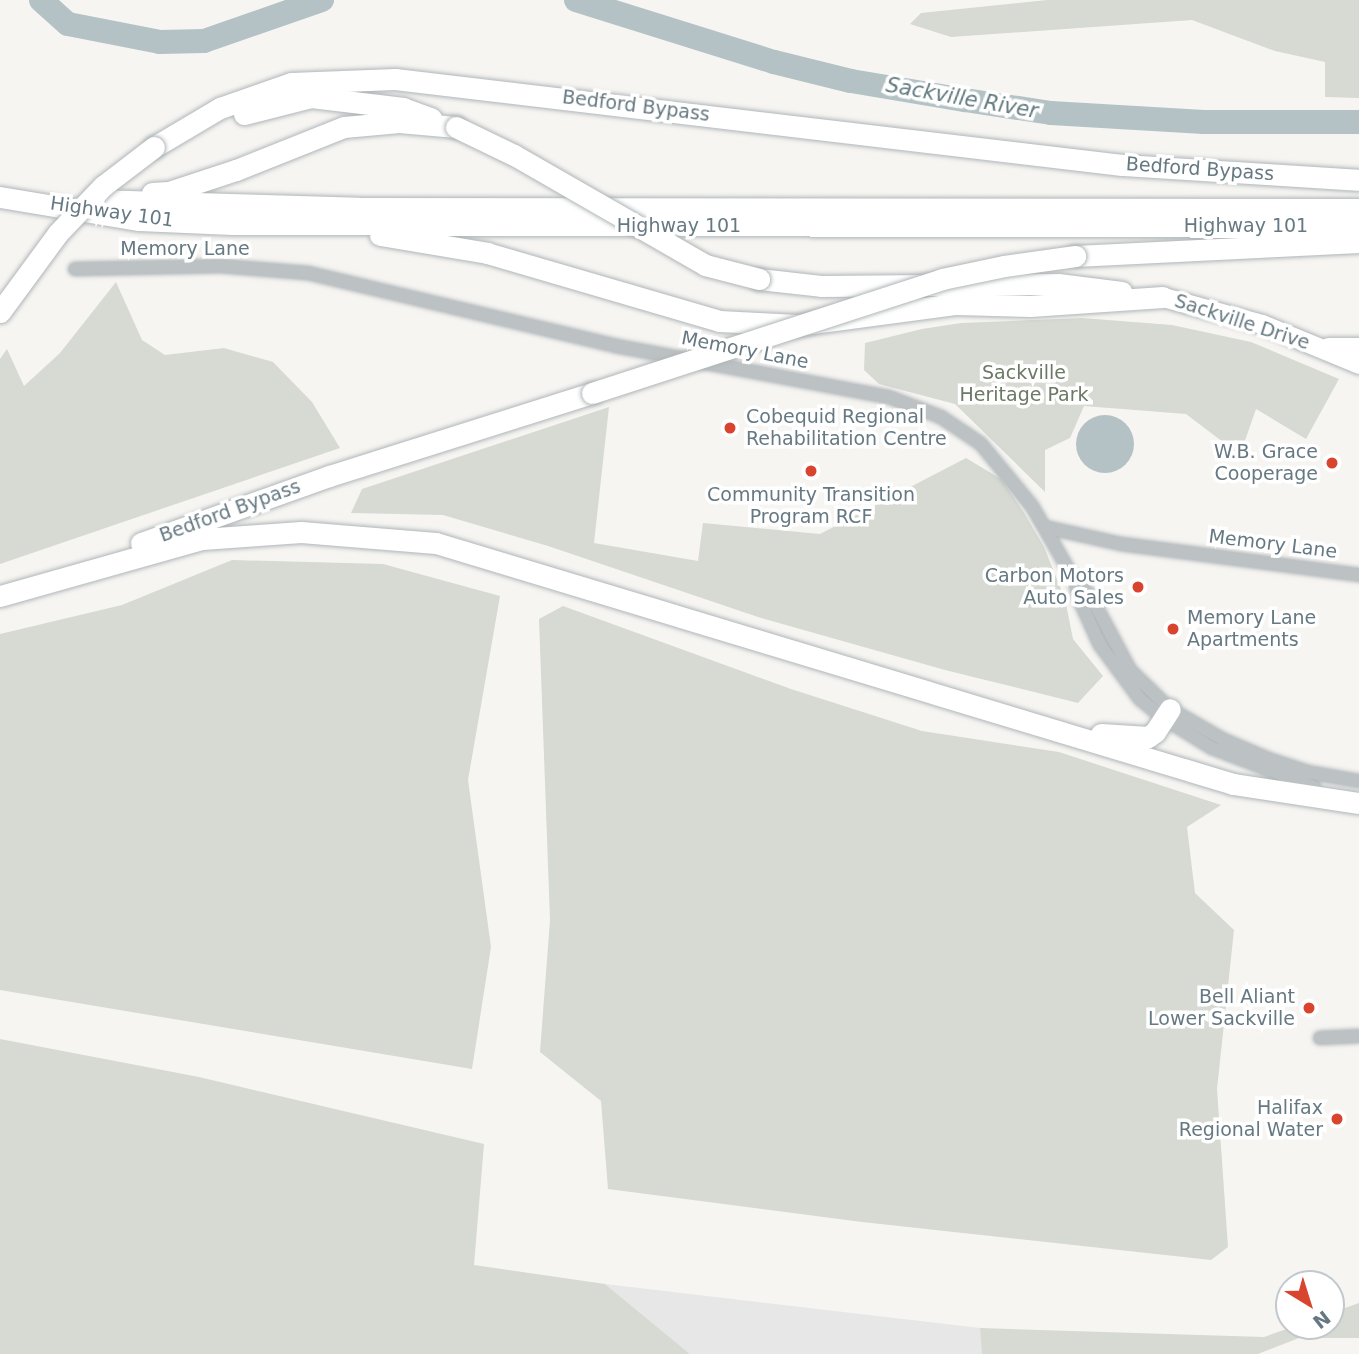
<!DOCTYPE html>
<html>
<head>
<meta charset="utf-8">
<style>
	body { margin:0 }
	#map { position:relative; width:1359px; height:1354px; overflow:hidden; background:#f6f5f2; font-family:"DejaVu Sans",sans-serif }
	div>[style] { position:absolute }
	.built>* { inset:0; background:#e6e7e6 }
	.green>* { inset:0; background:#d6dad2 }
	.water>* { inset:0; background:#b4c2c5 }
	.round { border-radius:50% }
	.river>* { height:24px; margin:-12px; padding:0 12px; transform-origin:12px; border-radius:12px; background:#b4c2c5 }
	.roads { filter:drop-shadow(0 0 2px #b0b6b9) drop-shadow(0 0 2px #b0b6b9) }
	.street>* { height:12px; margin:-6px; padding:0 6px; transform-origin:6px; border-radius:6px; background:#bcc2c4 }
	.primary>* { height:19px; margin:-9.5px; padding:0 9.5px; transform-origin:9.5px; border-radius:9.5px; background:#fff }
	.highway>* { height:21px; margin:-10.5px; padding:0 10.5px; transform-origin:10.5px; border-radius:10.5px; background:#fff }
	.bridges { filter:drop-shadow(0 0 2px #b0b5b7) drop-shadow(0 0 2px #b0b5b7) }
	.highway-bridge>* { height:21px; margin:-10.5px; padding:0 10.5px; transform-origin:10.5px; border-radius:10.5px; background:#fff }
	.dots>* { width:19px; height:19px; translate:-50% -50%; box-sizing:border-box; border:4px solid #fff; border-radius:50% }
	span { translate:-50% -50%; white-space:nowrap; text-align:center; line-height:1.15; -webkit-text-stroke:7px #fff; paint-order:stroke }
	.street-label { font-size:19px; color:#667982 }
	.park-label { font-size:19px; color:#6b7965 }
	.poi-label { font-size:19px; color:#667982 }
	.left { translate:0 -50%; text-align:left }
	.right { translate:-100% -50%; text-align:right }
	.water-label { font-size:21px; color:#627a7f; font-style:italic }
	.north { position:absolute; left:1275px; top:1270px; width:70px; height:70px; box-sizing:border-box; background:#fff; border:2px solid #c2c9cd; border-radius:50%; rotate:142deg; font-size:19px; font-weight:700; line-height:28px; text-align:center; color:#667982 }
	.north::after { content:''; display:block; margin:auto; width:24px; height:32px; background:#d9442f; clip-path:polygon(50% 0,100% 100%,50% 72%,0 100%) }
</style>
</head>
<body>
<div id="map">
	<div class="built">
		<i style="clip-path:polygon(605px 1284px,980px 1328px,982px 1354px,690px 1354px)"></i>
	</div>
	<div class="green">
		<i style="clip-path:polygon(1047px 0,1359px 0,1359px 98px,1325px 97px,1325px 62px,1275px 51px,1192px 20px,951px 37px,910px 24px,921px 13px)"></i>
		<i style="clip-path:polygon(116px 282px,142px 340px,165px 355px,224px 348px,273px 362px,312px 402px,340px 448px,0 564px,0 359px,7px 349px,24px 386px,60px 353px)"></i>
		<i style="clip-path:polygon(1082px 318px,1172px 325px,1251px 342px,1339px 379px,1306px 439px,1256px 409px,1240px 455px,1186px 414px,1084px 406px,1070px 438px,1045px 450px,1045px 492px,955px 404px,879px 384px,864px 370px,865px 343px,922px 329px,961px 323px)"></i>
		<i style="clip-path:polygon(609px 407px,594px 543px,698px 561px,703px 523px,820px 534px,966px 458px,1001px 479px,1023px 511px,1044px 547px,1065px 599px,1073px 639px,1103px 676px,1078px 703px,945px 670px,758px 617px,548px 546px,443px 515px,351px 513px,362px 489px)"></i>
		<i style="clip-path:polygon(232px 560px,383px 564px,500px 596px,468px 780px,491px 947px,472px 1069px,0 990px,0 634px,122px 605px)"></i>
		<i style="clip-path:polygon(563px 606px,791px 689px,922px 731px,1059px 752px,1221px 805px,1187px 827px,1195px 893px,1234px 930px,1217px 1089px,1228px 1247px,1211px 1260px,862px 1222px,608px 1189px,601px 1101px,540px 1052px,550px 920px,539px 619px)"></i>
		<i style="clip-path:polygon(0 1039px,199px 1077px,484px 1144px,474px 1265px,605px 1284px,690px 1354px,0 1354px)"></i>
		<i style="clip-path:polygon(1359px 1303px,1359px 1338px,1299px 1338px,1258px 1354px,982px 1354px,980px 1328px,1264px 1337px,1295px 1326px,1331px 1326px,1331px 1313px)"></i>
	</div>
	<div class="water">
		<i class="round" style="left:1076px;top:415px;width:58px;height:58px"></i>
	</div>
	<div class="river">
		<i style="left:41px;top:0;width:36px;rotate:42deg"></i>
		<i style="left:68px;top:24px;width:94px;rotate:11.1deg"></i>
		<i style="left:160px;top:42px;width:44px;rotate:-1.3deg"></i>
		<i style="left:204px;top:41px;width:125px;rotate:-19.2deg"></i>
		<i style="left:576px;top:0;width:207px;rotate:17.4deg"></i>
		<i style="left:774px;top:62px;width:79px;rotate:13.9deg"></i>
		<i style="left:851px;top:81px;width:116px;rotate:9.5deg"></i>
		<i style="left:965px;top:100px;width:87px;rotate:8.6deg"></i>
		<i style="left:1051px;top:113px;width:153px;rotate:3.4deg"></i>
		<i style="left:1204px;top:122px;width:155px"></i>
	</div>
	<div class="roads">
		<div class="street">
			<i style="left:75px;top:269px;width:146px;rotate:-1.2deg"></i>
			<i style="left:221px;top:266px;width:87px;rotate:4.6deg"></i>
			<i style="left:308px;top:273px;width:317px;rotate:13.3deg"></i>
			<i style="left:616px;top:346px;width:278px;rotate:10.6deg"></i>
			<i style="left:889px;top:397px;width:56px;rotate:21deg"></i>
			<i style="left:941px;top:417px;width:48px;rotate:34deg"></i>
			<i style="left:981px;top:444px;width:80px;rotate:50.6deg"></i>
			<i style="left:1032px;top:506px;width:86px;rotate:60.2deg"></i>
			<i style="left:1075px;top:581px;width:21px;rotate:76deg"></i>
			<i style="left:1080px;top:601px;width:48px;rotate:65.6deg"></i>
			<i style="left:1100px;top:645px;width:67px;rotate:53.5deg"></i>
			<i style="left:1140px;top:699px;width:32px;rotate:39deg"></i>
			<i style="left:1165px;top:719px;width:55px;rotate:31.7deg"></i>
			<i style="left:1212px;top:748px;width:109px;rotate:20.9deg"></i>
			<i style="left:1045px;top:527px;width:78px;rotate:12.6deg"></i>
			<i style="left:1121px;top:544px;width:240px;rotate:7.4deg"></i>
			<i style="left:1075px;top:581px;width:21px;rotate:43deg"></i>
			<i style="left:1090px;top:595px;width:85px;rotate:61.9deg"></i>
			<i style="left:1130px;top:670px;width:56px;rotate:44.3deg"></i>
			<i style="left:1170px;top:709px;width:62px;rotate:29.9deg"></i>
			<i style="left:1224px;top:740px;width:51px;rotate:23.1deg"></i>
			<i style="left:1271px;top:760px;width:38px;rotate:18deg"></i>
			<i style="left:1307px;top:772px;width:53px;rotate:9.8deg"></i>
			<i style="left:1320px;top:1038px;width:39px;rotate:-3deg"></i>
		</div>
		<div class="primary">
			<i style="left:1163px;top:297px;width:103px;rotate:15.3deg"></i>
			<i style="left:1262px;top:324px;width:105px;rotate:22.4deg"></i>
			<i style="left:1328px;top:347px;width:31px"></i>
		</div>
		<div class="highway">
			<i style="left:244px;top:114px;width:69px;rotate:-14.2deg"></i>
			<i style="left:311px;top:97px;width:93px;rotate:6.8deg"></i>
			<i style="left:403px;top:108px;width:30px;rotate:20deg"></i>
			<i style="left:154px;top:147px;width:77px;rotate:-30.6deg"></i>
			<i style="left:220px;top:108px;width:75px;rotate:-19.4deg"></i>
			<i style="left:291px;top:83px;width:104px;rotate:-2.2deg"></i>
			<i style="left:395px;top:79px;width:732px;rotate:6.75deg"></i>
			<i style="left:1122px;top:165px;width:237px;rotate:3.6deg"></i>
			<i style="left:152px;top:193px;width:17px;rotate:-3deg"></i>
			<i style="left:169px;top:192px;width:71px;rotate:-18.2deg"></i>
			<i style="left:236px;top:170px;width:116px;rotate:-21.7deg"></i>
			<i style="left:344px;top:127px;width:55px;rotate:-5.2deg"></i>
			<i style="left:399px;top:122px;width:57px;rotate:5deg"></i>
			<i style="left:0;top:197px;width:141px;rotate:9.4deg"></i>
			<i style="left:139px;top:220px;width:93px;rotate:2.5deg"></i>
			<i style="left:232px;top:224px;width:1127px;rotate:0.15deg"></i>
			<i style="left:94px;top:200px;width:264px;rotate:1.7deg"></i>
			<i style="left:358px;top:208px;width:1001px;rotate:0.06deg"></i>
			<i style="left:380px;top:235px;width:109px;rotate:9.5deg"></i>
			<i style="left:487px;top:253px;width:242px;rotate:16.3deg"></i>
			<i style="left:719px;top:321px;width:78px;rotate:2.9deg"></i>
			<i style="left:797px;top:325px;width:159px;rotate:-7.6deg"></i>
			<i style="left:955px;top:304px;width:75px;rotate:1.5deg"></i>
			<i style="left:1030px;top:306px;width:133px;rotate:-3.9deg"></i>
			<i style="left:1075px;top:256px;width:284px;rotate:-2.8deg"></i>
			<i style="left:759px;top:279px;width:62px;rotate:6.4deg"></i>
			<i style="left:821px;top:286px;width:237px;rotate:-0.5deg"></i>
			<i style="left:1058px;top:284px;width:64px;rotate:7.1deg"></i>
			<i style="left:141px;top:543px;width:200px;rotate:-19.6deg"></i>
			<i style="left:329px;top:476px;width:276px;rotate:-17.5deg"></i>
			<i style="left:0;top:596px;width:210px;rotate:-15.8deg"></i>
			<i style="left:202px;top:539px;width:99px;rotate:-4deg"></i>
			<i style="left:301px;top:532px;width:135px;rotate:4.7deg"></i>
			<i style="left:436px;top:543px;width:833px;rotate:16.82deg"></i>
			<i style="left:1233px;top:784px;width:127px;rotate:8.6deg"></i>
			<i style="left:1101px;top:734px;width:47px;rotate:3.7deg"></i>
			<i style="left:1148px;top:737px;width:9px;rotate:-36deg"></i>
			<i style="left:1155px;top:732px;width:27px;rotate:-57deg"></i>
		</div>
	</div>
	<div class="bridges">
		<div class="highway-bridge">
			<i style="left:456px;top:127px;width:64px;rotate:25.8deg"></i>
			<i style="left:514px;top:155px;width:220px;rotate:29.9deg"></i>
			<i style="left:705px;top:265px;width:56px;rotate:14.5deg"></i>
			<i style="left:0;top:312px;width:98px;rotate:-53.7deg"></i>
			<i style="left:58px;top:233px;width:65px;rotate:-46.2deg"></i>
			<i style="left:103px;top:186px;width:64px;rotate:-37.4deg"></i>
			<i style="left:592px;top:393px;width:368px;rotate:-18deg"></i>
			<i style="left:942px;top:279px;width:63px;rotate:-11.8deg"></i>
			<i style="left:1004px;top:266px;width:72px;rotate:-8deg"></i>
		</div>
	</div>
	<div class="dots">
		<i style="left:730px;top:428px;background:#d9442f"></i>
		<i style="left:1332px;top:463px;background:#d9442f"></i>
		<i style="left:811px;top:471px;background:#d9442f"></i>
		<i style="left:1138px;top:587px;background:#d9442f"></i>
		<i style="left:1173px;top:629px;background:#d9442f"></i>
		<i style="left:1309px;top:1008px;background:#d9442f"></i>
		<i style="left:1337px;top:1119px;background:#d9442f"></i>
	</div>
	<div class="street-label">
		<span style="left:636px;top:106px;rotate:7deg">Bedford Bypass</span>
		<span style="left:1200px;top:169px;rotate:4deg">Bedford Bypass</span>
		<span style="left:112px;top:212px;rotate:8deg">Highway 101</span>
		<span style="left:679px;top:226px">Highway 101</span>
		<span style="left:1246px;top:226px">Highway 101</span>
		<span style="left:185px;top:249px">Memory Lane</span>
		<span style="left:1242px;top:322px;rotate:18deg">Sackville Drive</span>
		<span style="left:745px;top:350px;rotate:11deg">Memory Lane</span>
		<span style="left:230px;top:511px;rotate:-20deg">Bedford Bypass</span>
		<span style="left:1273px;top:544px;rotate:7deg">Memory Lane</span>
	</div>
	<div class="park-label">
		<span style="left:1024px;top:384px">Sackville<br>Heritage Park</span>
	</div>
	<div class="poi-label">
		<span class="left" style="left:746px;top:428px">Cobequid Regional<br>Rehabilitation Centre</span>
		<span class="right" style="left:1318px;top:463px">W.B. Grace<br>Cooperage</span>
		<span style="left:811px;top:506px">Community Transition<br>Program RCF</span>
		<span class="right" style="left:1124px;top:587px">Carbon Motors<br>Auto Sales</span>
		<span class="left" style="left:1187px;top:629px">Memory Lane<br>Apartments</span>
		<span class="right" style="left:1295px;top:1008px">Bell Aliant<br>Lower Sackville</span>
		<span class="right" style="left:1323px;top:1119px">Halifax<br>Regional Water</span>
	</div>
	<div class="water-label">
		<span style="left:962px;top:98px;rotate:10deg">Sackville River</span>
	</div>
	<div class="north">N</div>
</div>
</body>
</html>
